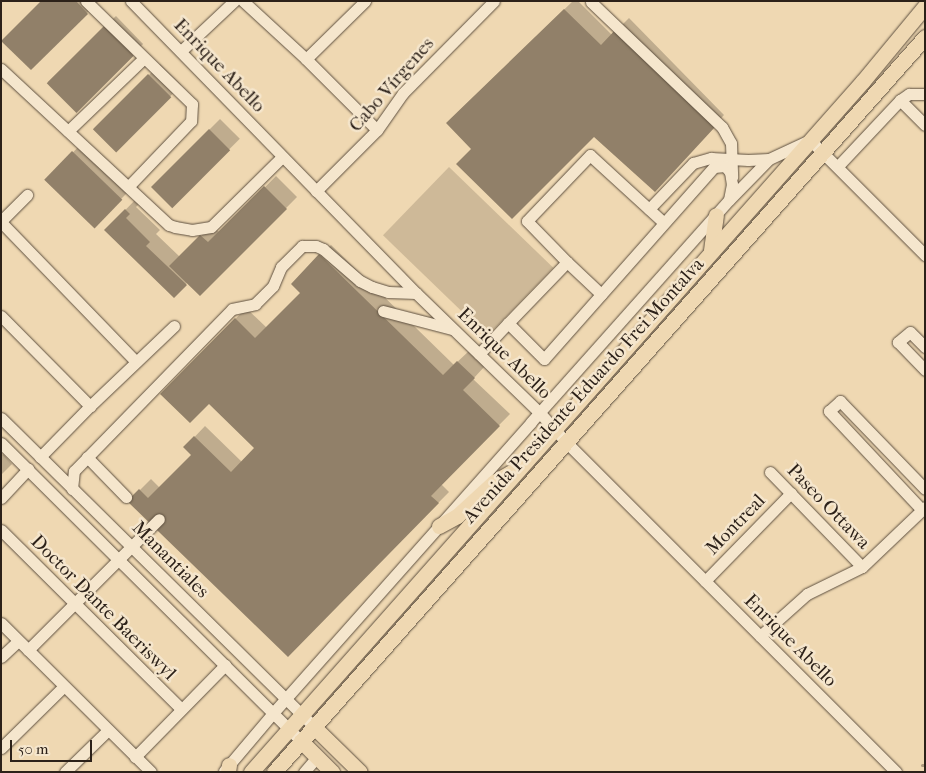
<!DOCTYPE html>
<html>
<head>
<meta charset="utf-8">
<style>
	body { margin:0 }
	#map { position:relative; width:926px; height:773px; overflow:hidden; background:#efd8b2; font-family:"IM FELL French Canon",serif }
	div>[style] { position:absolute }
	.green>* { inset:0; background:#ceb998; transform-origin:0 0 }
	.shadow>* { inset:0; background:#0003; transform-origin:0 0 }
	.stream>* { height:3px; margin:-1.5px; padding:0 1.5px; transform-origin:1.5px; border-radius:1.5px; background:#ad9a7e }
	.building>* { inset:0; background:#918069; transform-origin:0 0 }
	.roads { filter:drop-shadow(0 0 1px #5d4f3f) drop-shadow(0 0 1px #5d4f3f) }
	.minor>* { height:11px; margin:-5.5px; padding:0 5.5px; transform-origin:5.5px; border-radius:5.5px; background:#f5e6cd }
	.major>* { height:15px; margin:-7.5px; padding:0 7.5px; transform-origin:7.5px; border-radius:7.5px; background:#efd8b2 }
	span { translate:-50% -50%; white-space:nowrap; text-align:center; line-height:1.15; -webkit-text-stroke:5px #f5e6cd; paint-order:stroke }
	.street-label { font-size:19px; color:#2c2119 }
	.frame { position:absolute; inset:0; border:2px solid #2c2119; pointer-events:none }
	.scale { position:absolute; left:10px; top:740px; width:82px; height:22px; box-sizing:border-box; border:2px solid #2c2119; border-top:0; padding-left:6px; font-size:15px; line-height:18px; white-space:nowrap; color:#2c2119; -webkit-text-stroke:4px #f5e6cd; paint-order:stroke }
</style>
</head>
<body>
<div id="map">
	<div class="green">
		<i style="left:449px;top:167px;width:145px;height:95px;rotate:44deg"></i>
	</div>
	<div class="shadow">
		<i style="clip-path:polygon(43px 1px,98px 2px,31px 69px)"></i>
		<i style="clip-path:polygon(573px 1px,578px 1px,612px 35px,629px 18px,724px 115px,665px 179px,594px 135px,473px 149px,458px 112px)"></i>
		<i style="left:116px;top:16px;width:39px;height:95px;rotate:46deg"></i>
		<i style="left:160px;top:64px;width:30px;height:93px;rotate:45deg"></i>
		<i style="left:220px;top:119px;width:28px;height:96px;rotate:45deg"></i>
		<i style="left:84px;top:141px;width:67px;height:55px;rotate:44deg"></i>
		<i style="clip-path:polygon(276px 176px,297px 197px,200px 295px,188px 282px,174px 296px,106px 230px,136px 199px,140px 203px,136px 207px,160px 230px,156px 234px,180px 257px,212px 225px,220px 233px)"></i>
		<i style="clip-path:polygon(331px 245px,454px 365px,469px 351px,485px 366px,473px 379px,510px 414px,441px 484px,449px 492px,288px 655px,129px 501px,151px 479px,160px 488px,193px 455px,185px 447px,205px 426px,242px 462px,256px 448px,209px 403px,162px 394px,246px 308px,267px 328px,302px 293px,292px 284px)"></i>
		<i style="clip-path:polygon(3px 454px,12px 464px,1px 475px,1px 456px)"></i>
	</div>
	<div class="stream">
		<i style="left:922px;top:765px;width:3px"></i>
		<i style="left:804px;top:772px;width:15px"></i>
	</div>
	<div class="building">
		<i style="clip-path:polygon(41px 1px,76px 1px,88px 14px,31px 70px,1px 41px)"></i>
		<i style="clip-path:polygon(564px 9px,601px 45px,617px 28px,715px 127px,655px 192px,594px 137px,512px 219px,456px 164px,471px 149px,446px 123px)"></i>
		<i style="left:104px;top:26px;width:42px;height:81px;rotate:45deg"></i>
		<i style="left:148px;top:74px;width:33px;height:78px;rotate:45deg"></i>
		<i style="left:209px;top:129px;width:30px;height:82px;rotate:45deg"></i>
		<i style="left:72px;top:151px;width:70px;height:40px;rotate:44deg"></i>
		<i style="clip-path:polygon(264px 186px,287px 209px,200px 296px,169px 266px,200px 235px,208px 242px)"></i>
		<i style="clip-path:polygon(125px 209px,130px 214px,126px 218px,150px 242px,146px 246px,187px 285px,174px 298px,104px 230px)"></i>
		<i style="clip-path:polygon(319px 254px,443px 375px,457px 361px,475px 378px,463px 390px,500px 426px,431px 496px,439px 503px,288px 657px,127px 501px,139px 489px,148px 498px,191px 455px,183px 447px,194px 436px,231px 472px,254px 448px,209px 404px,190px 423px,160px 394px,235px 318px,255px 338px,300px 293px,291px 284px)"></i>
	</div>
	<div class="roads">
		<div class="minor">
			<i style="left:86px;top:1px;width:148px;rotate:44.2deg"></i>
			<i style="left:192px;top:104px;width:17px;rotate:93deg"></i>
			<i style="left:191px;top:121px;width:91px;rotate:133.7deg"></i>
			<i style="left:131px;top:1px;width:408px;rotate:45.7deg"></i>
			<i style="left:416px;top:293px;width:171px;rotate:44.1deg"></i>
			<i style="left:539px;top:412px;width:40px;rotate:48deg"></i>
			<i style="left:566px;top:442px;width:467px;rotate:45deg"></i>
			<i style="left:243px;top:1px;width:86px;rotate:42.6deg"></i>
			<i style="left:306px;top:59px;width:100px;rotate:45deg"></i>
			<i style="left:591px;top:2px;width:181px;rotate:43.7deg"></i>
			<i style="left:722px;top:127px;width:18px;rotate:61deg"></i>
			<i style="left:731px;top:143px;width:34px;rotate:88deg"></i>
			<i style="left:181px;top:51px;width:73px;rotate:-43.3deg"></i>
			<i style="left:306px;top:59px;width:83px;rotate:-44.5deg"></i>
			<i style="left:1px;top:69px;width:229px;rotate:42.9deg"></i>
			<i style="left:169px;top:225px;width:6px;rotate:18deg"></i>
			<i style="left:175px;top:227px;width:17px;rotate:10deg"></i>
			<i style="left:192px;top:230px;width:19px;rotate:-9deg"></i>
			<i style="left:211px;top:227px;width:100px;rotate:-44.6deg"></i>
			<i style="left:900px;top:100px;width:35px;rotate:45deg"></i>
			<i style="left:68px;top:131px;width:105px;rotate:-43.8deg"></i>
			<i style="left:838px;top:166px;width:91px;rotate:-46.8deg"></i>
			<i style="left:900px;top:100px;width:11px;rotate:-34deg"></i>
			<i style="left:909px;top:94px;width:16px"></i>
			<i style="left:316px;top:191px;width:86px;rotate:-45deg"></i>
			<i style="left:377px;top:130px;width:45px;rotate:-54.9deg"></i>
			<i style="left:403px;top:93px;width:129px;rotate:-45.3deg"></i>
			<i style="left:649px;top:209px;width:64px;rotate:-46.3deg"></i>
			<i style="left:693px;top:163px;width:19px;rotate:-16deg"></i>
			<i style="left:711px;top:158px;width:37px;rotate:3deg"></i>
			<i style="left:748px;top:160px;width:21px;rotate:-3deg"></i>
			<i style="left:1px;top:221px;width:37px;rotate:-45deg"></i>
			<i style="left:1px;top:222px;width:194px;rotate:46deg"></i>
			<i style="left:663px;top:222px;width:99px;rotate:-137.5deg"></i>
			<i style="left:590px;top:155px;width:91px;rotate:133.7deg"></i>
			<i style="left:527px;top:221px;width:57px;rotate:45.7deg"></i>
			<i style="left:567px;top:262px;width:85px;rotate:134deg"></i>
			<i style="left:508px;top:323px;width:51px;rotate:45deg"></i>
			<i style="left:544px;top:359px;width:256px;rotate:-48.5deg"></i>
			<i style="left:714px;top:167px;width:11px;rotate:-5deg"></i>
			<i style="left:725px;top:166px;width:8px;rotate:50deg"></i>
			<i style="left:730px;top:172px;width:12px;rotate:81deg"></i>
			<i style="left:732px;top:184px;width:15px;rotate:101deg"></i>
			<i style="left:567px;top:262px;width:47px;rotate:43.3deg"></i>
			<i style="left:383px;top:311px;width:71px;rotate:14.6deg"></i>
			<i style="left:1px;top:316px;width:127px;rotate:45.3deg"></i>
			<i style="left:925px;top:347px;width:21px;rotate:-135deg"></i>
			<i style="left:910px;top:332px;width:16px;rotate:140deg"></i>
			<i style="left:898px;top:342px;width:39px;rotate:46deg"></i>
			<i style="left:479px;top:354px;width:42px;rotate:-46.9deg"></i>
			<i style="left:1px;top:418px;width:440px;rotate:44.6deg"></i>
			<i style="left:1px;top:443px;width:423px;rotate:44.8deg"></i>
			<i style="left:40px;top:457px;width:71px;rotate:-45.6deg"></i>
			<i style="left:90px;top:406px;width:116px;rotate:-43.6deg"></i>
			<i style="left:87px;top:457px;width:56px;rotate:45.7deg"></i>
			<i style="left:770px;top:472px;width:132px;rotate:45.9deg"></i>
			<i style="left:72px;top:489px;width:18px;rotate:-84deg"></i>
			<i style="left:74px;top:471px;width:226px;rotate:-45.7deg"></i>
			<i style="left:232px;top:309px;width:24px;rotate:-12deg"></i>
			<i style="left:255px;top:304px;width:25px;rotate:-45deg"></i>
			<i style="left:273px;top:286px;width:21px;rotate:-67deg"></i>
			<i style="left:281px;top:267px;width:30px;rotate:-45deg"></i>
			<i style="left:302px;top:246px;width:14px"></i>
			<i style="left:316px;top:246px;width:8px;rotate:23deg"></i>
			<i style="left:323px;top:249px;width:49px;rotate:40.9deg"></i>
			<i style="left:360px;top:281px;width:13px;rotate:27deg"></i>
			<i style="left:372px;top:287px;width:17px;rotate:17deg"></i>
			<i style="left:388px;top:292px;width:28px;rotate:2deg"></i>
			<i style="left:1px;top:498px;width:40px;rotate:-47deg"></i>
			<i style="left:922px;top:510px;width:136px;rotate:-133.2deg"></i>
			<i style="left:829px;top:411px;width:15px;rotate:-42deg"></i>
			<i style="left:840px;top:401px;width:122px;rotate:46deg"></i>
			<i style="left:1px;top:530px;width:254px;rotate:44.8deg"></i>
			<i style="left:705px;top:581px;width:123px;rotate:-45.7deg"></i>
			<i style="left:1px;top:623px;width:211px;rotate:44.8deg"></i>
			<i style="left:760px;top:636px;width:63px;rotate:-41.8deg"></i>
			<i style="left:807px;top:594px;width:61px;rotate:-26.1deg"></i>
			<i style="left:862px;top:567px;width:87px;rotate:-43.6deg"></i>
			<i style="left:28px;top:650px;width:185px;rotate:-45deg"></i>
			<i style="left:1px;top:657px;width:23px;rotate:-43deg"></i>
			<i style="left:1px;top:748px;width:88px;rotate:-44.5deg"></i>
			<i style="left:135px;top:757px;width:129px;rotate:-45.6deg"></i>
			<i style="left:224px;top:771px;width:76px;rotate:-49.8deg"></i>
			<i style="left:273px;top:713px;width:389px;rotate:-48.4deg"></i>
			<i style="left:531px;top:422px;width:297px;rotate:-48.3deg"></i>
			<i style="left:729px;top:200px;width:57px;rotate:-45.7deg"></i>
			<i style="left:769px;top:159px;width:45px;rotate:-24.9deg"></i>
			<i style="left:810px;top:140px;width:163px;rotate:45deg"></i>
			<i style="left:65px;top:772px;width:60px;rotate:-44.3deg"></i>
			<i style="left:304px;top:772px;width:20px;rotate:-49deg"></i>
		</div>
		<div class="major">
			<i style="left:711px;top:250px;width:35px;rotate:-82deg"></i>
			<i style="left:439px;top:526px;width:21px;rotate:-29deg"></i>
			<i style="left:457px;top:516px;width:50px;rotate:-42.6deg"></i>
			<i style="left:494px;top:482px;width:22px;rotate:-30deg"></i>
			<i style="left:314px;top:727px;width:64px;rotate:44.4deg"></i>
			<i style="left:301px;top:741px;width:44px;rotate:45deg"></i>
			<i style="left:228px;top:772px;width:7px;rotate:-82deg"></i>
			<i style="left:251px;top:772px;width:923px;rotate:-48.47deg"></i>
			<i style="left:863px;top:81px;width:97px;rotate:-50.4deg"></i>
			<i style="left:274px;top:772px;width:982px;rotate:-48.47deg"></i>
		</div>
	</div>
	<div class="street-label">
		<span style="left:219px;top:66px;rotate:46deg">Enrique Abello</span>
		<span style="left:392px;top:85px;rotate:-49deg">Cabo Vírgenes</span>
		<span style="left:504px;top:354px;rotate:44deg">Enrique Abello</span>
		<span style="left:584px;top:391px;rotate:-48deg">Avenida Presidente Eduardo Frei Montalva</span>
		<span style="left:828px;top:507px;rotate:46deg">Paseo Ottawa</span>
		<span style="left:736px;top:525px;rotate:-46deg">Montreal</span>
		<span style="left:170px;top:560px;rotate:45deg">Manantiales</span>
		<span style="left:103px;top:608px;rotate:45deg">Doctor Dante Baeriswyl</span>
		<span style="left:790px;top:641px;rotate:45deg">Enrique Abello</span>
	</div>
	<div class="frame"></div>
	<div class="scale">50 m</div>
</div>
</body>
</html>
